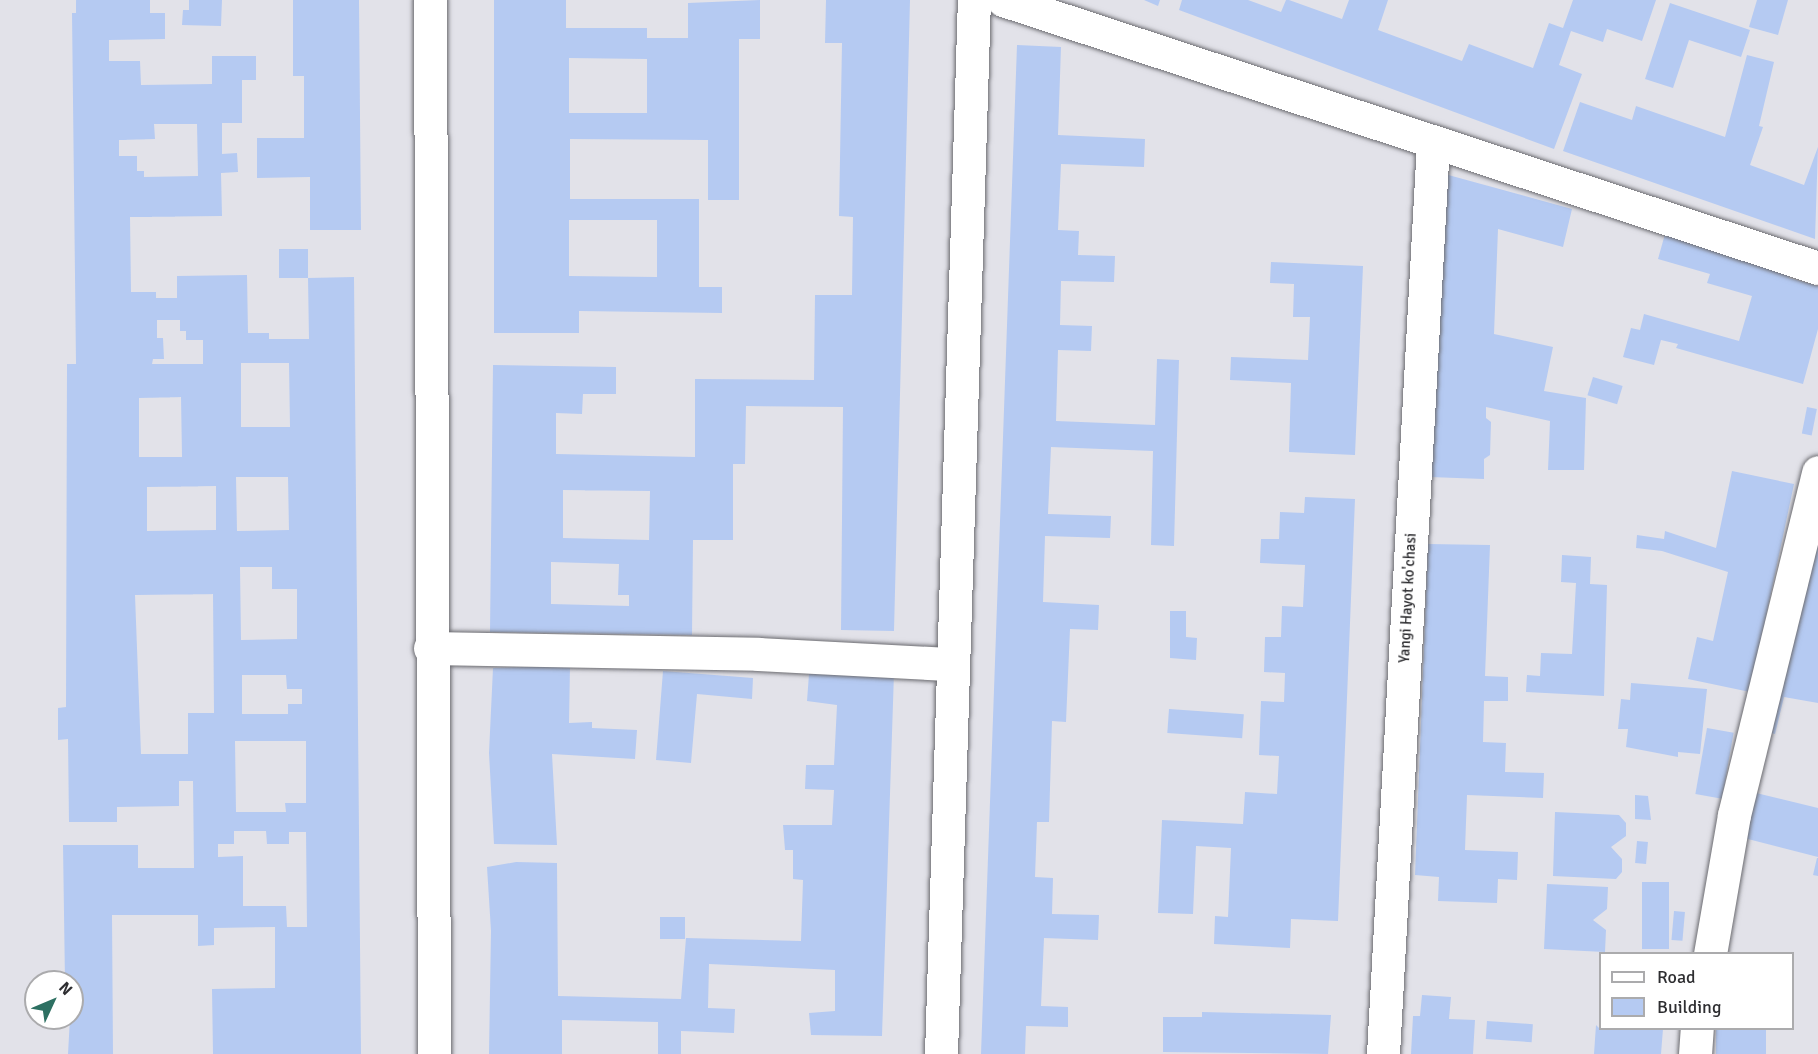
<!DOCTYPE html>
<html>
<head>
<meta charset="utf-8">
<style>
	body { margin:0 }
	#map { position:relative; width:1818px; height:1054px; overflow:hidden; background:#e2e2e9; font-family:Signika,sans-serif }
	div>[style] { position:absolute }
	.building>* { inset:0; background:#b5caf2; transform-origin:0 0 }
	.roads { filter:drop-shadow(0 0 2px #6b6b70) drop-shadow(0 0 2px #6b6b70) }
	.street>* { height:33px; margin:-16.5px; padding:0 16.5px; transform-origin:16.5px; border-radius:16.5px; background:#fff }
	span { translate:-50% -50%; white-space:nowrap; text-align:center; line-height:1.15; -webkit-text-stroke:4.5px #fff; paint-order:stroke }
	.street-label { font-size:15px; color:#2e2e31 }
	.legend { position:absolute; left:1599px; top:952px; width:195px; height:78px; box-sizing:border-box; background:#fff; border:2px solid #ababad; margin:0; padding:8px 10px; list-style:none; font-size:18px; color:#2e2e31 }
	.legend li { display:flex; align-items:center; gap:12px; height:30px }
	.legend b { width:30px; border:2px solid #ababad }
	.north { position:absolute; left:24px; top:970px; width:60px; height:60px; box-sizing:border-box; background:#fff; border:2px solid #ababad; border-radius:50%; rotate:46deg; font-size:16px; font-weight:700; line-height:24px; text-align:center; color:#2e2e31 }
	.north::after { content:''; display:block; margin:auto; width:21px; height:27px; background:#2d7062; clip-path:polygon(50% 0,100% 100%,50% 72%,0 100%) }
</style>
</head>
<body>
<div id="map">
	<div class="building">
		<i style="clip-path:polygon(evenodd,76px 0,150px 0,150px 13px,165px 13px,165px 39px,109px 40px,109px 61px,140px 61px,141px 85px,212px 84px,212px 56px,256px 56px,256px 80px,242px 80px,242px 123px,222px 123px,222px 154px,237px 153px,238px 172px,221px 173px,222px 216px,130px 217px,131px 292px,156px 292px,156px 298px,177px 298px,177px 276px,247px 275px,248px 333px,269px 333px,269px 339px,309px 339px,308px 278px,354px 277px,361px 1054px,213px 1054px,212px 989px,275px 988px,275px 927px,214px 928px,214px 945px,198px 946px,198px 915px,112px 915px,113px 1054px,68px 1054px,72px 982px,65px 982px,63px 845px,138px 845px,138px 868px,194px 868px,193px 781px,179px 781px,179px 806px,117px 807px,117px 822px,69px 822px,68px 739px,58px 740px,58px 708px,66px 707px,67px 364px,76px 364px,72px 13px,76px 13px,76px 0,154px 124px,197px 124px,198px 176px,144px 177px,144px 171px,137px 171px,137px 156px,119px 156px,119px 140px,155px 139px,154px 124px,76px 0,157px 320px,180px 320px,180px 331px,186px 331px,186px 340px,203px 340px,203px 364px,152px 364px,153px 359px,164px 359px,163px 338px,157px 338px,157px 320px,76px 0,241px 363px,289px 363px,290px 427px,241px 427px,241px 363px,76px 0,181px 397px,182px 457px,139px 457px,139px 398px,181px 397px,76px 0,236px 477px,288px 477px,289px 530px,237px 531px,236px 477px,76px 0,216px 486px,216px 530px,147px 531px,147px 487px,216px 486px,76px 0,240px 567px,272px 567px,272px 589px,297px 589px,297px 639px,241px 640px,240px 567px,76px 0,213px 594px,214px 713px,188px 713px,188px 754px,141px 754px,135px 595px,213px 594px,76px 0,242px 675px,286px 675px,287px 689px,302px 689px,302px 704px,288px 704px,288px 714px,242px 714px,242px 675px,76px 0,235px 741px,306px 741px,306px 803px,285px 803px,286px 812px,236px 812px,235px 741px,76px 0,234px 831px,266px 831px,267px 844px,289px 844px,289px 832px,306px 832px,307px 927px,287px 927px,286px 906px,243px 906px,243px 856px,218px 857px,218px 844px,234px 844px,234px 831px)"></i>
		<i style="clip-path:polygon(189px 0,222px 0,221px 26px,182px 25px,183px 10px,189px 10px)"></i>
		<i style="clip-path:polygon(293px 0,359px 0,361px 230px,310px 230px,310px 177px,257px 178px,257px 138px,304px 138px,304px 76px,293px 76px)"></i>
		<i style="clip-path:polygon(evenodd,494px 0,566px 0,566px 28px,647px 28px,647px 38px,688px 38px,688px 3px,760px 0,760px 39px,739px 39px,739px 200px,708px 200px,708px 140px,570px 139px,570px 199px,699px 199px,699px 287px,722px 287px,722px 313px,579px 311px,579px 333px,494px 333px,494px 0,569px 58px,647px 59px,647px 113px,569px 113px,569px 58px,494px 0,569px 220px,657px 220px,657px 277px,569px 276px,569px 220px)"></i>
		<i style="clip-path:polygon(evenodd,826px 0,910px 0,894px 631px,841px 630px,843px 407px,746px 406px,745px 464px,733px 464px,733px 540px,693px 540px,692px 635px,490px 632px,493px 365px,616px 367px,616px 394px,583px 394px,582px 414px,556px 413px,556px 454px,695px 457px,695px 379px,814px 380px,815px 295px,852px 295px,853px 217px,839px 216px,842px 43px,825px 43px,826px 0,563px 490px,650px 491px,649px 540px,563px 538px,563px 490px,826px 0,551px 562px,619px 564px,618px 595px,629px 595px,629px 606px,551px 604px,551px 562px)"></i>
		<i style="clip-path:polygon(1144px 0,1160px 0,1158px 6px)"></i>
		<i style="clip-path:polygon(1182px 0,1248px 0,1281px 12px,1286px 0,1289px 0,1342px 19px,1349px 0,1388px 0,1378px 30px,1462px 61px,1469px 44px,1533px 68px,1549px 23px,1563px 28px,1573px 0,1656px 0,1642px 41px,1607px 29px,1603px 42px,1571px 31px,1559px 65px,1582px 74px,1554px 149px,1179px 10px)"></i>
		<i style="clip-path:polygon(1757px 0,1788px 0,1778px 35px,1749px 27px)"></i>
		<i style="clip-path:polygon(1670px 3px,1750px 30px,1741px 57px,1689px 40px,1673px 88px,1645px 79px)"></i>
		<i style="clip-path:polygon(1017px 45px,1061px 47px,1058px 135px,1145px 139px,1144px 167px,1061px 164px,1058px 230px,1079px 231px,1078px 255px,1115px 256px,1114px 282px,1061px 281px,1060px 325px,1092px 326px,1091px 351px,1058px 350px,1056px 421px,1155px 425px,1157px 359px,1179px 360px,1174px 546px,1151px 545px,1153px 451px,1051px 447px,1048px 514px,1111px 516px,1110px 538px,1045px 536px,1043px 602px,1099px 605px,1098px 630px,1070px 629px,1066px 722px,1052px 721px,1049px 822px,1037px 822px,1035px 877px,1053px 878px,1052px 914px,1099px 915px,1098px 940px,1044px 938px,1041px 1006px,1068px 1007px,1068px 1027px,1026px 1026px,1025px 1054px,981px 1054px)"></i>
		<i style="clip-path:polygon(1747px 55px,1774px 62px,1759px 126px,1763px 127px,1750px 165px,1804px 185px,1818px 147px,1815px 239px,1563px 151px,1580px 102px,1632px 120px,1636px 106px,1725px 137px)"></i>
		<i style="clip-path:polygon(1441px 173px,1572px 209px,1563px 247px,1498px 229px,1494px 334px,1553px 347px,1544px 391px,1586px 398px,1584px 470px,1548px 470px,1550px 421px,1486px 407px,1486px 418px,1491px 422px,1490px 455px,1484px 459px,1484px 479px,1430px 477px)"></i>
		<i style="clip-path:polygon(1665px 234px,1790px 273px,1789px 278px,1818px 286px,1818px 329px,1803px 384px,1676px 348px,1678px 344px,1661px 340px,1654px 365px,1623px 357px,1631px 328px,1640px 330px,1644px 314px,1739px 341px,1752px 296px,1707px 283px,1710px 274px,1658px 259px)"></i>
		<i style="left:279px;top:249px;width:29px;height:29px"></i>
		<i style="clip-path:polygon(1271px 262px,1363px 266px,1355px 455px,1289px 452px,1291px 383px,1230px 380px,1231px 357px,1308px 360px,1310px 317px,1293px 317px,1294px 284px,1270px 283px)"></i>
		<i style="left:1593px;top:377px;width:31px;height:19px;rotate:17deg"></i>
		<i style="left:1807px;top:407px;width:10px;height:27px;rotate:11deg"></i>
		<i style="clip-path:polygon(1732px 471px,1794px 484px,1750px 692px,1688px 679px,1697px 637px,1713px 641px,1728px 572px,1662px 551px,1636px 548px,1637px 535px,1664px 539px,1665px 531px,1716px 548px)"></i>
		<i style="clip-path:polygon(1305px 497px,1355px 499px,1338px 921px,1291px 919px,1290px 948px,1214px 944px,1215px 916px,1228px 917px,1231px 848px,1196px 846px,1193px 914px,1158px 913px,1162px 820px,1243px 824px,1245px 792px,1277px 794px,1279px 756px,1259px 755px,1261px 701px,1284px 702px,1285px 673px,1264px 672px,1265px 637px,1281px 637px,1282px 606px,1303px 607px,1305px 565px,1260px 563px,1261px 539px,1279px 539px,1280px 512px,1304px 513px)"></i>
		<i style="clip-path:polygon(1818px 538px,1818px 703px,1784px 697px,1775px 734px,1761px 731px,1780px 696px,1789px 662px,1784px 661px)"></i>
		<i style="clip-path:polygon(1428px 544px,1490px 545px,1485px 676px,1508px 677px,1508px 701px,1484px 701px,1483px 742px,1506px 743px,1505px 772px,1544px 773px,1543px 798px,1467px 795px,1465px 850px,1518px 852px,1517px 880px,1498px 879px,1497px 903px,1438px 901px,1439px 877px,1415px 875px)"></i>
		<i style="clip-path:polygon(1562px 555px,1591px 557px,1590px 584px,1607px 585px,1604px 696px,1526px 692px,1527px 675px,1540px 676px,1541px 653px,1572px 654px,1576px 583px,1561px 582px)"></i>
		<i style="clip-path:polygon(1170px 611px,1186px 611px,1186px 637px,1197px 638px,1196px 660px,1170px 658px)"></i>
		<i style="clip-path:polygon(570px 666px,569px 723px,592px 722px,592px 728px,637px 730px,635px 759px,552px 754px,557px 845px,494px 844px,489px 753px,493px 668px)"></i>
		<i style="clip-path:polygon(663px 671px,753px 678px,752px 699px,697px 694px,691px 763px,656px 760px)"></i>
		<i style="clip-path:polygon(894px 673px,882px 1036px,811px 1035px,809px 1013px,835px 1011px,835px 970px,709px 964px,708px 1008px,735px 1009px,734px 1033px,681px 1031px,681px 1054px,658px 1054px,658px 1022px,562px 1020px,562px 1054px,489px 1054px,491px 931px,487px 867px,516px 862px,557px 863px,558px 996px,681px 999px,686px 938px,801px 941px,803px 880px,793px 879px,793px 850px,785px 850px,783px 825px,832px 825px,834px 790px,805px 789px,806px 765px,834px 765px,837px 705px,807px 701px,809px 674px)"></i>
		<i style="clip-path:polygon(1631px 683px,1707px 689px,1700px 754px,1678px 752px,1678px 757px,1626px 747px,1628px 729px,1618px 729px,1621px 699px,1630px 700px)"></i>
		<i style="left:1169px;top:709px;width:75px;height:24px;rotate:4deg"></i>
		<i style="left:1707px;top:728px;width:27px;height:67px;rotate:10deg"></i>
		<i style="clip-path:polygon(1756px 793px,1818px 808px,1818px 857px,1744px 838px)"></i>
		<i style="clip-path:polygon(1635px 795px,1648px 796px,1651px 820px,1635px 819px)"></i>
		<i style="clip-path:polygon(1555px 812px,1619px 815px,1626px 823px,1626px 836px,1611px 847px,1622px 859px,1622px 872px,1616px 879px,1553px 876px)"></i>
		<i style="left:1637px;top:841px;width:11px;height:22px;rotate:5deg"></i>
		<i style="clip-path:polygon(1817px 858px,1818px 858px,1818px 876px,1813px 875px)"></i>
		<i style="left:1642px;top:882px;width:27px;height:67px"></i>
		<i style="clip-path:polygon(1547px 884px,1608px 887px,1607px 909px,1593px 920px,1606px 930px,1605px 952px,1544px 949px)"></i>
		<i style="left:1674px;top:911px;width:11px;height:29px;rotate:5deg"></i>
		<i style="left:660px;top:917px;width:25px;height:22px"></i>
		<i style="clip-path:polygon(1422px 995px,1451px 997px,1449px 1019px,1475px 1020px,1473px 1054px,1411px 1054px,1413px 1016px,1420px 1016px)"></i>
		<i style="clip-path:polygon(1202px 1012px,1331px 1015px,1328px 1054px,1163px 1052px,1163px 1017px,1202px 1017px)"></i>
		<i style="left:1487px;top:1021px;width:46px;height:18px;rotate:4deg"></i>
		<i style="clip-path:polygon(1596px 1025px,1600px 1029px,1663px 1029px,1661px 1054px,1594px 1054px)"></i>
		<i style="left:1716px;top:1029px;width:50px;height:25px"></i>
	</div>
	<div class="roads">
		<div class="street">
			<i style="left:430px;top:0;width:1054px;rotate:89.78deg"></i>
			<i style="left:1003px;top:0;width:858px;rotate:18.2deg"></i>
			<i style="left:430px;top:648px;width:328px;rotate:1deg"></i>
			<i style="left:758px;top:654px;width:194px;rotate:3deg"></i>
			<i style="left:1710px;top:954px;width:141px;rotate:-80.2deg"></i>
			<i style="left:1734px;top:815px;width:353px;rotate:-76.2deg"></i>
			<i style="left:941px;top:1054px;width:1055px;rotate:-88.21deg"></i>
			<i style="left:1383px;top:1054px;width:912px;rotate:-86.86deg"></i>
			<i style="left:1695px;top:1054px;width:26px;rotate:-86deg"></i>
		</div>
	</div>
	<div class="street-label">
		<span style="left:1408px;top:598px;rotate:-87deg">Yangi Hayot ko'chasi</span>
	</div>
	<ul class="legend">
	<li><b style="height:8px;background:#fff"></b>Road</li>
	<li><b style="height:16px;background:#b5caf2"></b>Building</li>
	</ul>
	<div class="north">N</div>
</div>
</body>
</html>
